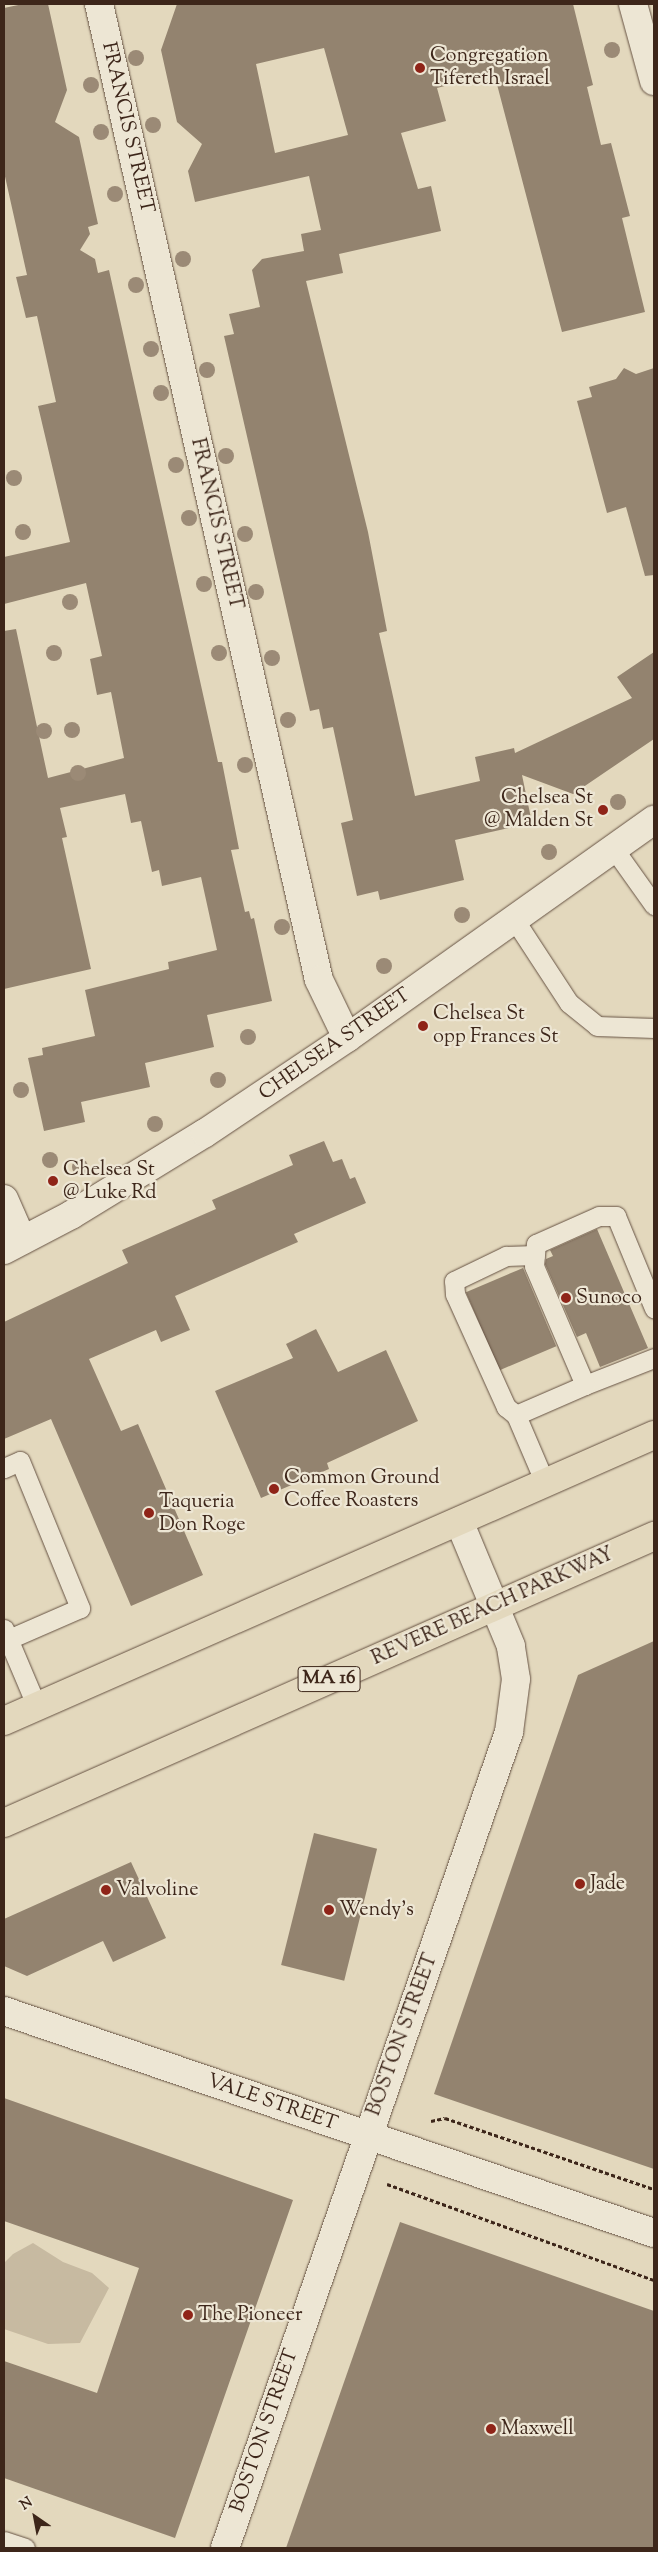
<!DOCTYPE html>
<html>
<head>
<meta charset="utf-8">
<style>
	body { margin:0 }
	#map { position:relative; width:658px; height:2552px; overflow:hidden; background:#e3d8bd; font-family:"Sorts Mill Goudy",serif }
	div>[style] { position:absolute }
	.green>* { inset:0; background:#c7baa1 }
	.building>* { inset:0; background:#93836f; transform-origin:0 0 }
	.path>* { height:3px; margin-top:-1.5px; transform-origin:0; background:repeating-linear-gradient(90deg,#3d261a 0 4px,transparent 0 6.5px) }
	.roads { filter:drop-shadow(0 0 1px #665243) drop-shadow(0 0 1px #665243) }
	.service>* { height:19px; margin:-9.5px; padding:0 9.5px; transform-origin:9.5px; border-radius:9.5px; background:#ede6d4 }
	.minor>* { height:28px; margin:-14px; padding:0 14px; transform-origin:14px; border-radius:14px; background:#ede6d4 }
	.tertiary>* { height:28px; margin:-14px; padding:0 14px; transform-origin:14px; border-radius:14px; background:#ede6d4 }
	.secondary>* { height:28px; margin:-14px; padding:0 14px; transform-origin:14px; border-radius:14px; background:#ede6d4 }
	.trunk>* { height:28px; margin:-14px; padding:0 14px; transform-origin:14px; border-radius:14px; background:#e3d8bd }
	.trees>* { width:16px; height:16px; margin:-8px; border-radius:50%; background:#9b8a76 }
	.dots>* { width:14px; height:14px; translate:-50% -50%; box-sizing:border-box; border:2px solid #ede6d4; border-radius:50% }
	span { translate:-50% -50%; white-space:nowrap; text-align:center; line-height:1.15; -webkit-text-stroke:4.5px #ede6d4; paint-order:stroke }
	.shield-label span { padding:1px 4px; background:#ede6d4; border:1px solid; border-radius:4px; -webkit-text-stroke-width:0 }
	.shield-label { font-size:19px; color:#3d261a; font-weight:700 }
	.poi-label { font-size:20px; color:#3d261a }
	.left { translate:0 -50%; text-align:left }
	.right { translate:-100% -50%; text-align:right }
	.street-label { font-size:20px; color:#3d261a }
	.frame { position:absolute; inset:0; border:5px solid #3d261a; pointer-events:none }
	.north { position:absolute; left:10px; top:2492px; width:50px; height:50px; -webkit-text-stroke:4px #ede6d4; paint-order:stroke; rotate:327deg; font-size:14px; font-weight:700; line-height:20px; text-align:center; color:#3d261a }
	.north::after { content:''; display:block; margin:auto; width:18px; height:22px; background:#3d261a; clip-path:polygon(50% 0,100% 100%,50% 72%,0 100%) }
</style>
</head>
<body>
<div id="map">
	<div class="green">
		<i style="clip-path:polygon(33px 2243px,63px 2262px,92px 2273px,109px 2288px,80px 2343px,48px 2344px,4px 2329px,4px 2263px,13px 2254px)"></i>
	</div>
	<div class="building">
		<i style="clip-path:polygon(23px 4px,48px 4px,67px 90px,55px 122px,79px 137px,98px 224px,88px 227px,90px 234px,80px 250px,95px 259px,98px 273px,109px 270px,218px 762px,222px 762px,239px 849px,231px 850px,245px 912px,249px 911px,251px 919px,254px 918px,272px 1001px,207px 1015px,214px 1047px,145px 1063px,150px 1087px,81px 1102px,85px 1122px,44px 1131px,28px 1058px,43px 1055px,42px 1048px,95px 1036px,85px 990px,169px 969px,168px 962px,217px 950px,201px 877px,162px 886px,159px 870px,152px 872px,141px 821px,131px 823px,125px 794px,60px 808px,67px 837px,62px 838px,91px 969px,4px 989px,4px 631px,16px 629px,48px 778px,124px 758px,111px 692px,97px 695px,90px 659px,102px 656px,86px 583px,4px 604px,4px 557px,70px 542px,38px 406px,56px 402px,37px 316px,26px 318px,16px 277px,27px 275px,4px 172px,4px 8px)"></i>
		<i style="clip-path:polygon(evenodd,177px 4px,573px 4px,593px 85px,587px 87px,601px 145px,611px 143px,630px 216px,622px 218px,645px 312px,562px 332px,494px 73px,437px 88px,446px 121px,401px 133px,418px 189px,431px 186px,441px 231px,339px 254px,343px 273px,306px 281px,368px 532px,387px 631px,379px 633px,415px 796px,480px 781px,475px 757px,514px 748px,515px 753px,632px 698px,617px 677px,654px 652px,654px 739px,573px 794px,522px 775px,532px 823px,455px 840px,464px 880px,380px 900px,378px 891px,357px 896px,341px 823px,353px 820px,333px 727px,323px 729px,319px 709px,310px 711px,224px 336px,234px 334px,229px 314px,260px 307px,252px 270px,262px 259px,304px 251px,301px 234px,321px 230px,309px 176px,195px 202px,188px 171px,202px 144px,177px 122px,161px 50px,177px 4px,324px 48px,348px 135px,275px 153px,256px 64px,324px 48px)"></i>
		<i style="clip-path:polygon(624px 368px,636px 374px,654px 368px,654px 575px,645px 576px,626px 507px,607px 513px,577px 401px,592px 397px,589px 387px,616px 379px)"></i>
		<i style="clip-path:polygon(324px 1141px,333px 1162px,342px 1159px,350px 1179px,355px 1177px,366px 1203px,294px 1234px,298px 1242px,175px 1296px,190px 1330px,161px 1342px,156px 1330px,89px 1359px,121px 1431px,138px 1424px,203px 1575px,131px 1606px,51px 1419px,4px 1439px,4px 1322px,128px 1263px,122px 1250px,216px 1209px,212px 1200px,293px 1165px,289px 1155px)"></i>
		<i style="clip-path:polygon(597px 1229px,648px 1348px,600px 1367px,586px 1333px,577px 1337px,545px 1264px,546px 1259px,553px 1256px,550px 1250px)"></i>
		<i style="left:523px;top:1268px;width:85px;height:62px;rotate:67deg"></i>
		<i style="clip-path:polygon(316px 1329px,338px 1372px,386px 1350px,418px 1421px,327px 1463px,329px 1469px,261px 1498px,215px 1391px,293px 1358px,286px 1344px)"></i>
		<i style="clip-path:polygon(654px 1641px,654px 2169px,434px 2094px,578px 1675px)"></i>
		<i style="left:314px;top:1833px;width:65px;height:136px;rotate:14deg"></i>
		<i style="clip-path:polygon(131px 1862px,166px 1938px,113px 1962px,103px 1941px,27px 1976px,4px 1966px,4px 1919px)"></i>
		<i style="clip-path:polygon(4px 2098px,293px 2200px,175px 2538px,4px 2478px,4px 2361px,97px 2393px,139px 2268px,4px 2221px)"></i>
		<i style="clip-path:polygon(400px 2222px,654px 2311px,654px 2548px,286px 2548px)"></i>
	</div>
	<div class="path">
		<i style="left:431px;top:2121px;width:14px;rotate:-12deg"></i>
		<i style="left:445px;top:2118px;width:221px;rotate:18.8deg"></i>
		<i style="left:387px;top:2184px;width:284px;rotate:19.8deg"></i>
	</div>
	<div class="roads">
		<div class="service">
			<i style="left:614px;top:849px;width:69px;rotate:54.5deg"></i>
			<i style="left:514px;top:919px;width:100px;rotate:56.8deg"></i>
			<i style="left:569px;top:1003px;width:36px;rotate:39deg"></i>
			<i style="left:597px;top:1026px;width:57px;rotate:2deg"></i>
			<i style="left:585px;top:1385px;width:74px;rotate:-21.4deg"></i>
			<i style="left:516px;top:1415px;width:13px;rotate:-141deg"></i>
			<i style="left:506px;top:1407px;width:124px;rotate:-114.3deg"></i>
			<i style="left:455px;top:1294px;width:13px;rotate:-94deg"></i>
			<i style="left:454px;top:1281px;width:58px;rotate:-25.7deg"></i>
			<i style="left:506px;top:1256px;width:29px;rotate:-2deg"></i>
			<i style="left:4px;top:1468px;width:17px;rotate:-24deg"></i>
			<i style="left:20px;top:1461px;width:159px;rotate:67.8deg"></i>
			<i style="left:80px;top:1608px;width:77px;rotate:156.4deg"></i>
			<i style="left:545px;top:1483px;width:74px;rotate:-113.1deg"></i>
			<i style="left:516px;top:1415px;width:75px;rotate:-23.5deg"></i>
			<i style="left:585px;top:1385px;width:129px;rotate:-113.2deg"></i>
			<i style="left:534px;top:1266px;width:22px;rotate:-85deg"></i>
			<i style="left:536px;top:1244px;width:69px;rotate:-24deg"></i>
			<i style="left:599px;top:1216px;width:17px"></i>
			<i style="left:616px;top:1216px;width:100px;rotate:67.6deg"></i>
			<i style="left:4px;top:1629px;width:85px;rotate:67.1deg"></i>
			<i style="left:4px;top:2541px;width:22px;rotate:18deg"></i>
		</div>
		<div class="minor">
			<i style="left:99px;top:4px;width:1000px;rotate:77.3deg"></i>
			<i style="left:319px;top:980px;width:64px;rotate:64.2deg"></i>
			<i style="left:4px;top:1199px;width:45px;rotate:66.3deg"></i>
			<i style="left:4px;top:2011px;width:687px;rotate:18.86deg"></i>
		</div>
		<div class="tertiary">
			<i style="left:633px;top:4px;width:80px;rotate:74.7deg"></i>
			<i style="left:225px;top:2548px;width:864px;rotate:-70.81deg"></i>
			<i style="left:509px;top:1732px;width:53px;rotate:-82.5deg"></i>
			<i style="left:516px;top:1679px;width:33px;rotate:-99deg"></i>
			<i style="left:511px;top:1646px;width:135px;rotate:-112.6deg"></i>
		</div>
		<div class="secondary">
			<i style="left:4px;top:1250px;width:76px;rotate:-27.6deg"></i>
			<i style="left:71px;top:1215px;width:157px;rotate:-31.5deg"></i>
			<i style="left:205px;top:1133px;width:171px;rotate:-33.8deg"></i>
			<i style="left:347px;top:1038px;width:377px;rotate:-35.4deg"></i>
		</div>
		<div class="trunk">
			<i style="left:4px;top:1721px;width:710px;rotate:-23.75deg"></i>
			<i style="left:4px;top:1823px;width:711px;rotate:-23.82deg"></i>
		</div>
	</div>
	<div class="trees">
		<i style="left:612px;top:50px"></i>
		<i style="left:136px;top:58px"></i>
		<i style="left:91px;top:85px"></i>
		<i style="left:153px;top:125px"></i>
		<i style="left:101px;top:132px"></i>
		<i style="left:115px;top:194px"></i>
		<i style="left:183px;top:259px"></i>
		<i style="left:136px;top:285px"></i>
		<i style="left:151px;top:349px"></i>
		<i style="left:207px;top:370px"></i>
		<i style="left:161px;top:393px"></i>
		<i style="left:226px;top:456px"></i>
		<i style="left:176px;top:465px"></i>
		<i style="left:14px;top:478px"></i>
		<i style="left:189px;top:518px"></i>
		<i style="left:23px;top:532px"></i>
		<i style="left:245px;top:534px"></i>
		<i style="left:204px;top:584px"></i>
		<i style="left:256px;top:592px"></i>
		<i style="left:70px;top:602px"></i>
		<i style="left:54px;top:653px"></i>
		<i style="left:219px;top:653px"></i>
		<i style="left:272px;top:658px"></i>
		<i style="left:288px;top:720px"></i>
		<i style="left:72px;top:730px"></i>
		<i style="left:44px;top:731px"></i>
		<i style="left:245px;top:765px"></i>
		<i style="left:78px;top:773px"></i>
		<i style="left:618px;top:802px"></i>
		<i style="left:549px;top:852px"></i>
		<i style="left:462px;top:915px"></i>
		<i style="left:282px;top:927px"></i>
		<i style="left:384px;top:966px"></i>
		<i style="left:248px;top:1037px"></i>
		<i style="left:218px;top:1080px"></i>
		<i style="left:21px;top:1090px"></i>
		<i style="left:155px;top:1124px"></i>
		<i style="left:50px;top:1160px"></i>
		<i style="left:80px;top:1167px"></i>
	</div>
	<div class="dots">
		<i style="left:420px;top:68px;background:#8f2418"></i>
		<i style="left:603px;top:810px;background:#8f2418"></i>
		<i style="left:423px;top:1026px;background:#8f2418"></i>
		<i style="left:53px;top:1181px;background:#8f2418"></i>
		<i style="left:566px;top:1298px;background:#8f2418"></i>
		<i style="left:274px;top:1489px;background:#8f2418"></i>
		<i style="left:149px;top:1513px;background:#8f2418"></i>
		<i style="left:580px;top:1884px;background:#8f2418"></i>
		<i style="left:106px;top:1890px;background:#8f2418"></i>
		<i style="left:329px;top:1910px;background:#8f2418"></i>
		<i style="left:188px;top:2315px;background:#8f2418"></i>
		<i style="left:491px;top:2429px;background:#8f2418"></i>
	</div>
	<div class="shield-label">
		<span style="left:329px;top:1679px">MA 16</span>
	</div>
	<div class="poi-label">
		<span class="left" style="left:430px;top:68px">Congregation<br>Tifereth Israel</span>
		<span class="right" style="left:593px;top:810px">Chelsea St<br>@ Malden St</span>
		<span class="left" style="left:433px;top:1026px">Chelsea St<br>opp Frances St</span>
		<span class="left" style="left:63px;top:1182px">Chelsea St<br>@ Luke Rd</span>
		<span class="left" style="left:576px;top:1298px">Sunoco</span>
		<span class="left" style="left:284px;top:1490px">Common Ground<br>Coffee Roasters</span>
		<span class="left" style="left:159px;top:1514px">Taqueria<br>Don Roge</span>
		<span class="left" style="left:590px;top:1884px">Jade</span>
		<span class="left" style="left:116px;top:1890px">Valvoline</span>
		<span class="left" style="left:339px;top:1910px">Wendy's</span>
		<span class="left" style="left:198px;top:2315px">The Pioneer</span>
		<span class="left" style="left:501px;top:2429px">Maxwell</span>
	</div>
	<div class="street-label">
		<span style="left:127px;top:128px;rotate:77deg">FRANCIS STREET</span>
		<span style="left:216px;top:524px;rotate:77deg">FRANCIS STREET</span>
		<span style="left:335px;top:1045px;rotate:-35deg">CHELSEA STREET</span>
		<span style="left:493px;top:1607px;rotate:-24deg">REVERE BEACH PARKWAY</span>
		<span style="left:403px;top:2035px;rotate:-70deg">BOSTON STREET</span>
		<span style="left:272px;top:2103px;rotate:19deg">VALE STREET</span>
		<span style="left:265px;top:2431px;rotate:-71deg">BOSTON STREET</span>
	</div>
	<div class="frame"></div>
	<div class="north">N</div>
</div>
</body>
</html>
